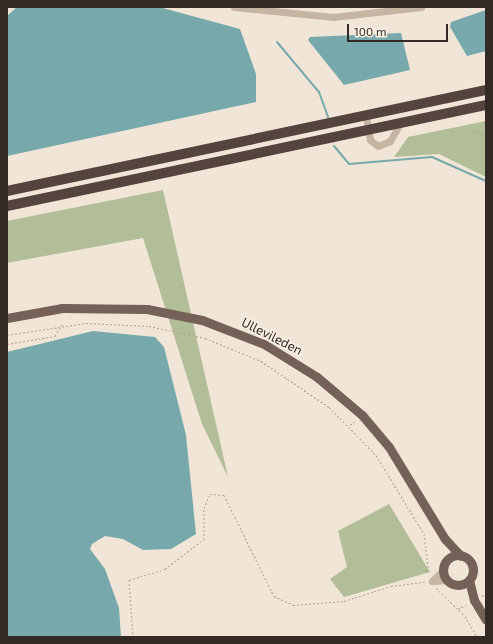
<!DOCTYPE html>
<html>
<head>
<meta charset="utf-8">
<style>
	body { margin:0 }
	#map { position:relative; width:493px; height:644px; overflow:hidden; background:#f0e5d7; font-family:"Exo 2",sans-serif }
	div>[style] { position:absolute }
	.green>* { inset:0; background:#b1be98 }
	.water>* { inset:0; background:#77a9ac }
	.stream>* { height:2px; margin:-1px; padding:0 1px; transform-origin:1px; border-radius:1px; background:#77a9ac }
	.path>* { height:1px; margin-top:-0.5px; transform-origin:0; background:repeating-linear-gradient(90deg,#b39f8e 0 2px,transparent 0 4px) }
	.minor>* { height:7px; margin:-3.5px; padding:0 3.5px; transform-origin:3.5px; border-radius:3.5px; background:#c7b5a4 }
	.major>* { height:9px; margin:-4.5px; padding:0 4.5px; transform-origin:4.5px; border-radius:4.5px; background:#756157 }
	.major>.ring { margin:-4.5px; padding:0; box-sizing:content-box; background:none; border:9px solid #756157; border-radius:50% }
	.highway>* { height:10px; margin:-5px; padding:0 5px; transform-origin:5px; border-radius:5px; background:#54443d }
	span { translate:-50% -50%; white-space:nowrap; text-align:center; line-height:1.15; -webkit-text-stroke:3px #f8efe3; paint-order:stroke }
	.street-label { font-size:13px; color:#332a26 }
	.frame { position:absolute; inset:0; border:8px solid #332a26; pointer-events:none }
	.scale { position:absolute; left:347px; top:24px; width:101px; height:18px; box-sizing:border-box; border:2px solid #332a26; border-top:0; padding-left:5px; font-size:12px; line-height:14px; white-space:nowrap; color:#332a26; -webkit-text-stroke:3px #f8efe3; paint-order:stroke }
</style>
</head>
<body>
<div id="map">
	<div class="green">
		<i style="clip-path:polygon(486px 121px,486px 177px,439px 154px,394px 157px,408px 137px)"></i>
		<i style="clip-path:polygon(163px 190px,228px 477px,202px 424px,143px 238px,7px 263px,7px 221px)"></i>
		<i style="clip-path:polygon(389px 504px,430px 572px,344px 597px,330px 579px,347px 567px,338px 531px)"></i>
	</div>
	<div class="water">
		<i style="clip-path:polygon(17px 7px,159px 7px,240px 29px,256px 74px,256px 102px,7px 156px,7px 16px)"></i>
		<i style="clip-path:polygon(486px 10px,486px 51px,467px 56px,450px 27px,451px 22px)"></i>
		<i style="clip-path:polygon(401px 33px,410px 70px,344px 85px,308px 40px,310px 37px)"></i>
		<i style="clip-path:polygon(93px 331px,155px 337px,164px 347px,186px 435px,196px 534px,171px 549px,143px 550px,123px 539px,105px 536px,92px 544px,90px 549px,105px 569px,119px 608px,121px 637px,7px 637px,7px 352px)"></i>
	</div>
	<div class="stream">
		<i style="left:277px;top:42px;width:65px;rotate:50deg"></i>
		<i style="left:319px;top:92px;width:27px;rotate:70deg"></i>
		<i style="left:334px;top:146px;width:23px;rotate:50deg"></i>
		<i style="left:349px;top:164px;width:83px;rotate:-4.8deg"></i>
		<i style="left:432px;top:157px;width:59px;rotate:24deg"></i>
	</div>
	<div class="path">
		<i style="left:473px;top:131px;width:14px;rotate:17deg"></i>
		<i style="left:7px;top:335px;width:80px;rotate:-8.6deg"></i>
		<i style="left:86px;top:323px;width:63px;rotate:2.7deg"></i>
		<i style="left:149px;top:326px;width:57px;rotate:12.1deg"></i>
		<i style="left:205px;top:338px;width:61px;rotate:22.3deg"></i>
		<i style="left:261px;top:361px;width:82px;rotate:34.1deg"></i>
		<i style="left:329px;top:407px;width:67px;rotate:45.6deg"></i>
		<i style="left:376px;top:455px;width:92px;rotate:58.7deg"></i>
		<i style="left:424px;top:534px;width:39px;rotate:83deg"></i>
		<i style="left:7px;top:344px;width:49px;rotate:-9.5deg"></i>
		<i style="left:55px;top:336px;width:14px;rotate:-60deg"></i>
		<i style="left:350px;top:425px;width:6px;rotate:-39deg"></i>
		<i style="left:436px;top:588px;width:40px;rotate:44deg"></i>
		<i style="left:465px;top:616px;width:24px;rotate:60deg"></i>
		<i style="left:482px;top:596px;width:4px;rotate:-27deg"></i>
		<i style="left:458px;top:609px;width:9px;rotate:-27deg"></i>
		<i style="left:133px;top:637px;width:57px;rotate:-94deg"></i>
		<i style="left:129px;top:580px;width:38px;rotate:-17deg"></i>
		<i style="left:165px;top:569px;width:49px;rotate:-37.6deg"></i>
		<i style="left:204px;top:539px;width:31px;rotate:-90deg"></i>
		<i style="left:204px;top:508px;width:15px;rotate:-67deg"></i>
		<i style="left:210px;top:494px;width:14px;rotate:4deg"></i>
		<i style="left:224px;top:495px;width:113px;rotate:63.7deg"></i>
		<i style="left:274px;top:596px;width:21px;rotate:25deg"></i>
		<i style="left:293px;top:605px;width:51px;rotate:-4.5deg"></i>
		<i style="left:344px;top:601px;width:49px;rotate:-17.7deg"></i>
		<i style="left:391px;top:586px;width:34px;rotate:-7deg"></i>
	</div>
	<div class="minor">
		<i style="left:234px;top:7px;width:100px;rotate:5.8deg"></i>
		<i style="left:333px;top:17px;width:89px;rotate:-6.5deg"></i>
		<i style="left:366px;top:117px;width:23px;rotate:80deg"></i>
		<i style="left:370px;top:140px;width:10px;rotate:37deg"></i>
		<i style="left:378px;top:146px;width:13px;rotate:-23deg"></i>
		<i style="left:390px;top:141px;width:20px;rotate:-60deg"></i>
		<i style="left:432px;top:581px;width:16px;rotate:-45deg"></i>
		<i style="left:432px;top:581px;width:15px;rotate:-4deg"></i>
	</div>
	<div class="major">
		<i style="left:7px;top:318px;width:56px;rotate:-10.3deg"></i>
		<i style="left:62px;top:308px;width:85px;rotate:0.7deg"></i>
		<i style="left:147px;top:309px;width:56px;rotate:11.3deg"></i>
		<i style="left:202px;top:320px;width:66px;rotate:21.2deg"></i>
		<i style="left:264px;top:344px;width:62px;rotate:31.9deg"></i>
		<i style="left:317px;top:377px;width:59px;rotate:40.2deg"></i>
		<i style="left:362px;top:415px;width:42px;rotate:49.8deg"></i>
		<i style="left:389px;top:447px;width:108px;rotate:58.7deg"></i>
		<i style="left:445px;top:539px;width:23px;rotate:47deg"></i>
		<i class="ring" style="left:443px;top:555px;width:21px;height:21px"></i>
		<i style="left:469px;top:580px;width:21px;rotate:76deg"></i>
		<i style="left:474px;top:600px;width:23px;rotate:59deg"></i>
	</div>
	<div class="highway">
		<i style="left:7px;top:191px;width:490px;rotate:-11.9deg"></i>
		<i style="left:7px;top:206px;width:490px;rotate:-11.9deg"></i>
	</div>
	<div class="street-label">
		<span style="left:272px;top:336px;rotate:27deg">Ullevileden</span>
	</div>
	<div class="frame"></div>
	<div class="scale">100 m</div>
</div>
</body>
</html>
